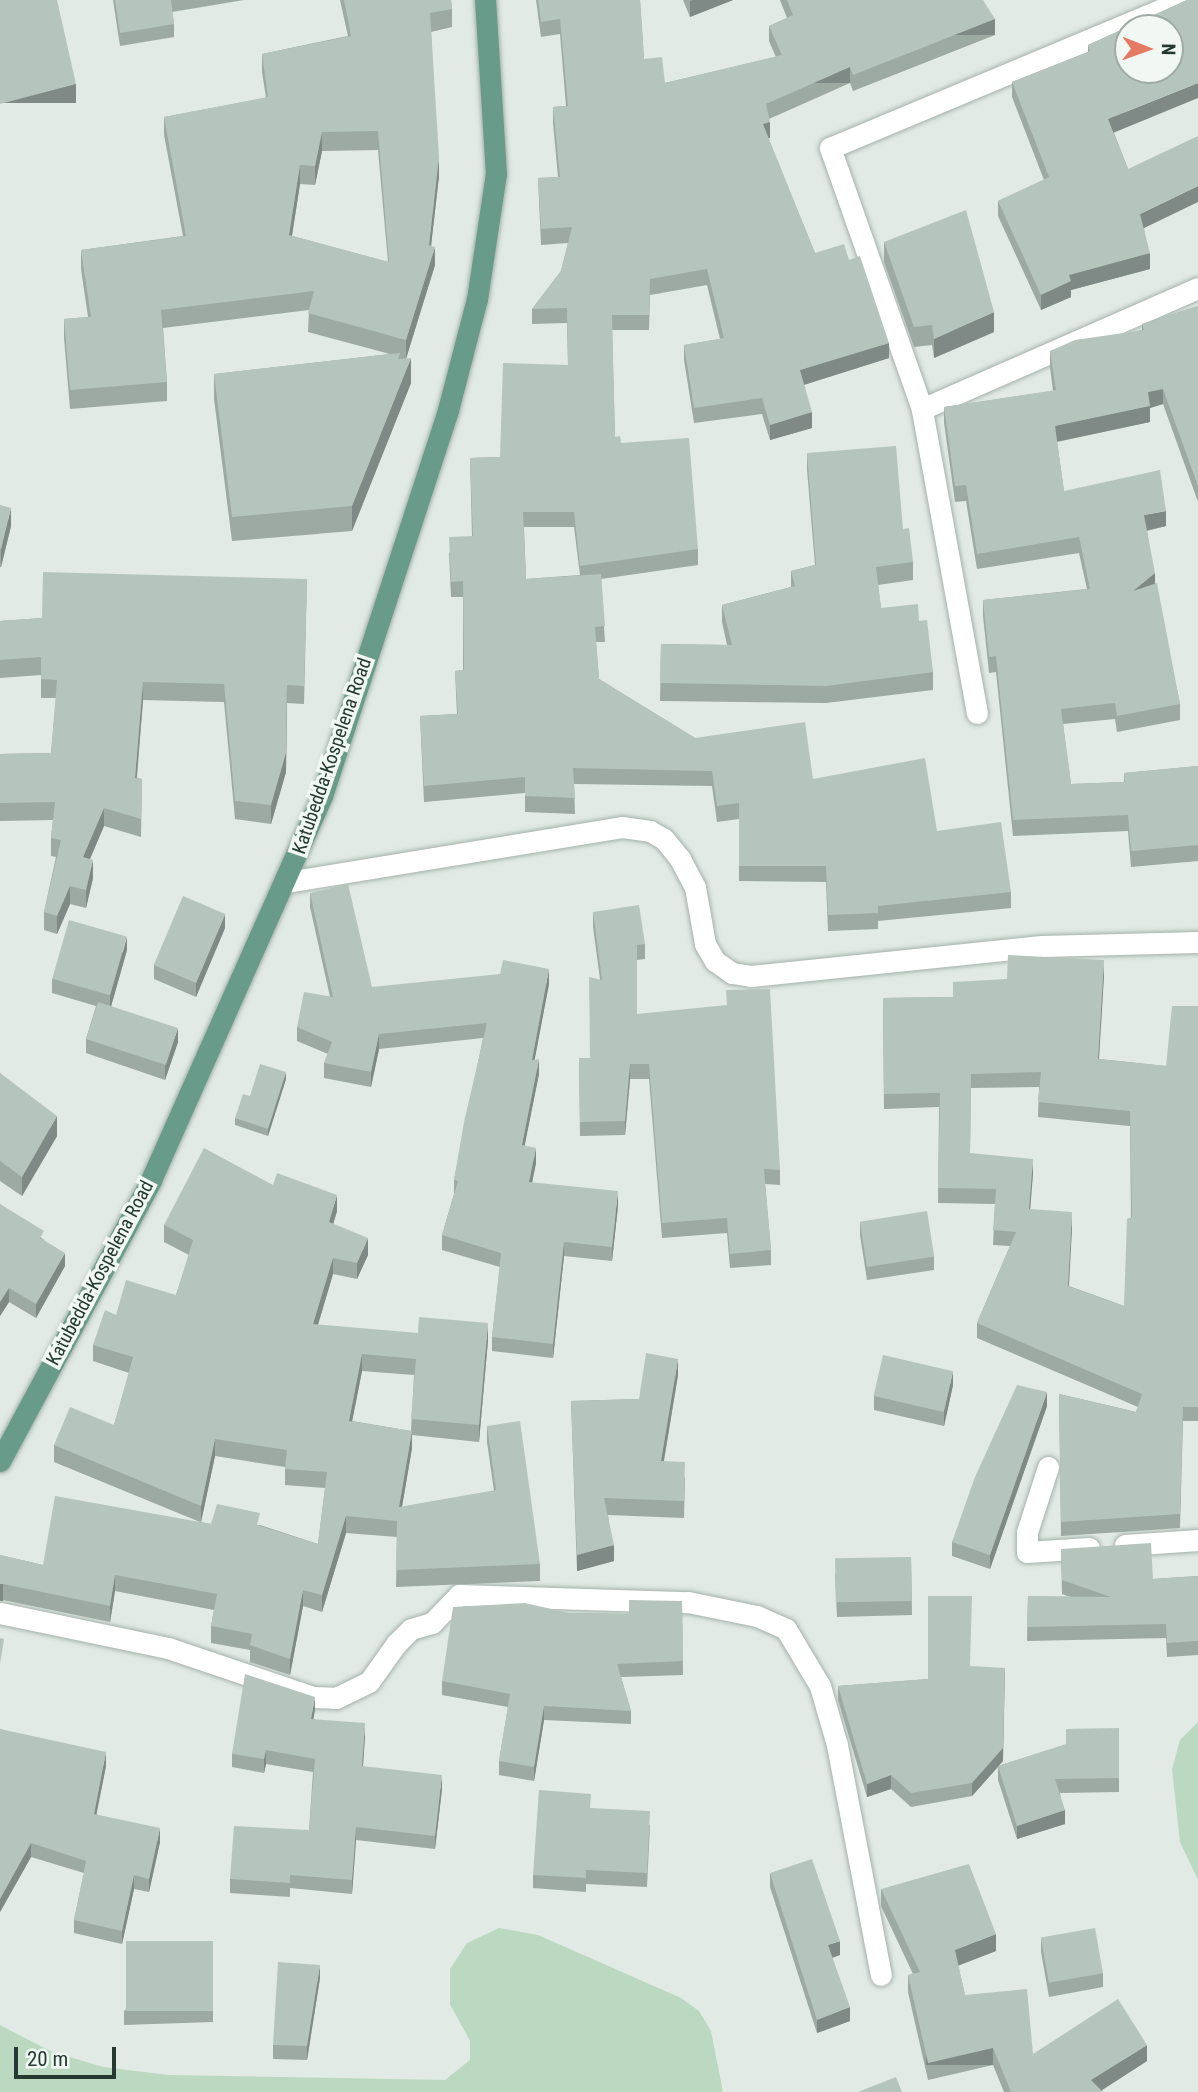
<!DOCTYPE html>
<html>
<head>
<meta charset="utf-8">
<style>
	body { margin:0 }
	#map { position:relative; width:1198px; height:2092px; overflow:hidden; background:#e1eae5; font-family:"Roboto Condensed",sans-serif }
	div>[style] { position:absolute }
	.green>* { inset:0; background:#bbd9c1 }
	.roads { filter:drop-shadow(0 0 2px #a4b1ab) drop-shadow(0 0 2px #a4b1ab) }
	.minor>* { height:21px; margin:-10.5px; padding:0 10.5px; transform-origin:10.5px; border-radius:10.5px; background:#fff }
	.primary>* { height:21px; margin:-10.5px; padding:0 10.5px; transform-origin:10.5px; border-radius:10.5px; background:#699b8a }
	.wall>* { inset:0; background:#9da9a3 }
	.shaded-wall>* { inset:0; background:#7f8985; transform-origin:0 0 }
	.building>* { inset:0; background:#b6c4be; transform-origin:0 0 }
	span { translate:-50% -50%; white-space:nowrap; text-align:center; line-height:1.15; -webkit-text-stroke:7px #f1f7f3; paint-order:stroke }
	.street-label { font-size:19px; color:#233931 }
	.north { position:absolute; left:1114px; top:14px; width:70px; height:70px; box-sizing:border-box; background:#f1f7f3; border:2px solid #9faba5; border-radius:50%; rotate:91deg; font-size:19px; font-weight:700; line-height:28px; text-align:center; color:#233931 }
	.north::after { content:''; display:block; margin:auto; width:24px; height:32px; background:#e47964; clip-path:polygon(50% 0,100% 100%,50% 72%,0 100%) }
	.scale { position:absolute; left:14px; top:2047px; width:102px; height:32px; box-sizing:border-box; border:4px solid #233931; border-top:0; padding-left:9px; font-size:21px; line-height:24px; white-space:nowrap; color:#233931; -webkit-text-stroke:5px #f1f7f3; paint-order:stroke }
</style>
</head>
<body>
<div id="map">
	<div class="green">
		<i style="clip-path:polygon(1198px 1722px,1198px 1880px,1180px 1842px,1172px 1769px,1180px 1740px)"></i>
		<i style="clip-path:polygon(499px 1928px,538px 1935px,681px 1998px,699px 2011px,711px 2031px,723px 2092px,0 2092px,0 2025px,50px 2051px,103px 2067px,168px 2075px,445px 2080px,470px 2060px,470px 2041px,450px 2004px,450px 1969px,467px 1943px)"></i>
	</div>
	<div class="roads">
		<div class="minor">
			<i style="left:922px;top:409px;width:301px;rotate:-23.7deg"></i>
			<i style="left:977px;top:713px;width:309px;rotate:-100.3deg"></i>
			<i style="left:922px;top:409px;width:277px;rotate:-109.4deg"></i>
			<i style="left:830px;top:148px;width:383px;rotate:-22.7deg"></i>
			<i style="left:287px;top:882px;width:339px;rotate:-9.3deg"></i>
			<i style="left:622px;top:827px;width:28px;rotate:8deg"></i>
			<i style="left:650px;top:831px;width:16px;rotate:30deg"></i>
			<i style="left:664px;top:839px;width:26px;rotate:51deg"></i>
			<i style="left:680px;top:859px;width:32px;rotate:62deg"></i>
			<i style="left:695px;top:887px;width:58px;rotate:80deg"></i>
			<i style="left:705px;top:944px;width:20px;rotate:60deg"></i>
			<i style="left:715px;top:961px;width:21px;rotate:35deg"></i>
			<i style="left:732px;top:973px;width:19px;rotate:9deg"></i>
			<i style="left:751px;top:976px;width:292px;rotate:-5.9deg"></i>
			<i style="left:1041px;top:946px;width:157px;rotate:-1.5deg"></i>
			<i style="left:1048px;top:1467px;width:68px;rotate:107.9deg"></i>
			<i style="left:1027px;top:1532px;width:20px;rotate:90deg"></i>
			<i style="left:1027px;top:1552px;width:62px;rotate:-3.7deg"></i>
			<i style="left:1125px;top:1545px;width:73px;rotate:-3.9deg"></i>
			<i style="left:0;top:1613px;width:172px;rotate:11.8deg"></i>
			<i style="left:168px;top:1648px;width:153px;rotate:18.7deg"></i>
			<i style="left:313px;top:1697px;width:23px;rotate:2deg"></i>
			<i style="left:336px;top:1698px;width:37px;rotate:-26deg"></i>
			<i style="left:369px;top:1682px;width:47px;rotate:-54.6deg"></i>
			<i style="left:396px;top:1644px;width:21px;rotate:-45deg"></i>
			<i style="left:411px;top:1629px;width:22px;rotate:-16deg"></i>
			<i style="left:432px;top:1623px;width:39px;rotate:-46deg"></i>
			<i style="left:459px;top:1595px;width:229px;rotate:1.8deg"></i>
			<i style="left:688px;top:1602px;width:70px;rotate:11.5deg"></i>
			<i style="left:757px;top:1616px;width:32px;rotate:24deg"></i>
			<i style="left:786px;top:1629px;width:66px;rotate:59.2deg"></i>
			<i style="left:820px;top:1686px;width:61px;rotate:73.9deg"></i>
			<i style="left:837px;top:1745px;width:234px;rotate:79.2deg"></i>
		</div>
		<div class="primary">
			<i style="left:0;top:1461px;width:319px;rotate:-61.7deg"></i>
			<i style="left:151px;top:1180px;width:420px;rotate:-66deg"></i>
			<i style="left:322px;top:796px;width:406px;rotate:-71.9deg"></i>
			<i style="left:448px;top:410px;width:115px;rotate:-75.4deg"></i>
			<i style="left:477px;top:299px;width:126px;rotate:-81.4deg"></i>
			<i style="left:496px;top:174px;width:174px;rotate:-93.6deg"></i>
		</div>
	</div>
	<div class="wall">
		<i style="clip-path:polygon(113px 0,244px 0,172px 12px,174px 24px,174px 37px,120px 46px)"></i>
		<i style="clip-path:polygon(evenodd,340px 0,451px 0,452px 9px,452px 27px,431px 32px,439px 176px,431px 245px,435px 265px,406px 358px,411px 383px,352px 531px,232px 541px,214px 399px,214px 374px,390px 354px,308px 332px,309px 310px,163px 328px,167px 382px,167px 401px,70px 409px,64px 338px,64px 319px,88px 317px,81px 269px,81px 250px,183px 236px,164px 135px,164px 117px,266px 98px,262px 72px,262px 54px,348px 36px,340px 0,378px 150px,388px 262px,292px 236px,300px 184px,315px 185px,322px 151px,378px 150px)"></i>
		<i style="clip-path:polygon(evenodd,536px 0,640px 0,644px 59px,665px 83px,776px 57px,769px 41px,769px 26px,787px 18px,780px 0,983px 0,995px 35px,853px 91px,850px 83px,769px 119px,770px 138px,768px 138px,815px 253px,849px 260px,889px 358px,804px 385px,812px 428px,770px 440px,762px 414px,694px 423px,684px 360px,684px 345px,720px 339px,707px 285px,650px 295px,649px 330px,612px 330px,615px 437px,621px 443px,698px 549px,698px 565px,601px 579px,605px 642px,596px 642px,599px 679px,695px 738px,813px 779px,937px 831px,1011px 892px,1011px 908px,878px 921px,878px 929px,828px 931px,826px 882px,739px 881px,739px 819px,717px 822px,712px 786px,574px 784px,575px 814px,525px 812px,525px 793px,424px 802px,420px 716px,457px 714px,455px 671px,463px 670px,463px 597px,451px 597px,449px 553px,472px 536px,470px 458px,500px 457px,568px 365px,567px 323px,532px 324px,532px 309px,561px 271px,568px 243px,541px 245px,538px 178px,558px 177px,553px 123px,553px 107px,566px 106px,560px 34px,541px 37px,536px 0,524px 527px,574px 527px,580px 575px,526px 579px,524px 527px)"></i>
		<i style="clip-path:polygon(683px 0,733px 0,690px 17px)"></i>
		<i style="clip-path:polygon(1187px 0,1114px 133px,1128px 169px,1144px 228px,1150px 269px,1071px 290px,1071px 297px,1041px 310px,998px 216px,998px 201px,1044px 180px,1012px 97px,1012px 82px,1088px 52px,1088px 45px)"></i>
		<i style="clip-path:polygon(884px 242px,994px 332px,934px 358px,932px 345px,914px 347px,884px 262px)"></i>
		<i style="clip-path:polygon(1198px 306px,1198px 502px,1163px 404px,1150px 408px,1150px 422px,1057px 442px,1064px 491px,1166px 526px,1147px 531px,1155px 584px,1180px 704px,1180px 720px,1117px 732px,1115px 719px,1063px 724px,1071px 784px,1124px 782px,1124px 773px,1198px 766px,1198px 861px,1131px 867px,1128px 831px,1013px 836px,996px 672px,989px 673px,983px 616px,983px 600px,1087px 589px,1079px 553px,977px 569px,966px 501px,955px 502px,944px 423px,944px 407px,1053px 391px,1050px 367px,1050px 351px,1142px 330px,1142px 324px)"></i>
		<i style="clip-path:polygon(807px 453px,903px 529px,913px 562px,913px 580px,878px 585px,881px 608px,919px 621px,933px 672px,933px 690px,826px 703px,660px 701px,661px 644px,727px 645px,722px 622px,722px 605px,791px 587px,791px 571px,815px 565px,807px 470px)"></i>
		<i style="clip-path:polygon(0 505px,11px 526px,1px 567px,0 567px)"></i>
		<i style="clip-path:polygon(307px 579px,304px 704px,287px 703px,286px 772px,271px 824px,235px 819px,224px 702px,143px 700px,137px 778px,142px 779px,141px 837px,104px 826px,90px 859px,93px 878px,86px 908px,70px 904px,57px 934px,44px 930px,44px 912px,56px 857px,51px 856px,51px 838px,53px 820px,0 821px,0 754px,51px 753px,56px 698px,41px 698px,41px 675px,0 678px,0 621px,42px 618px)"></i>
		<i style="clip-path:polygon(310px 893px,372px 987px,549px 984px,534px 1060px,539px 1074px,524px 1146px,536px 1163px,532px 1183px,618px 1206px,612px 1261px,564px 1256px,553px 1358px,492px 1351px,492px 1337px,500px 1267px,442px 1250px,442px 1235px,454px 1194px,454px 1180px,483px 1038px,379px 1049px,371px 1087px,324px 1078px,324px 1063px,328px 1054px,297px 1041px,297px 1027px,330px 997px,310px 907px)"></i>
		<i style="clip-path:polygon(593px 912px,645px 944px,645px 959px,637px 960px,637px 1014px,780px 1170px,780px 1185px,765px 1184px,771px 1250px,771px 1265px,730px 1268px,727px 1233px,662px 1238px,649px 1079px,630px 1079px,625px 1135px,580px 1136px,579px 1058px,590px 1058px,600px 979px,593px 927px)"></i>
		<i style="clip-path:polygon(225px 928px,196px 997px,154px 979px,154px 965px)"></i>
		<i style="clip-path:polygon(127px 950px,111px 1006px,178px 1042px,165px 1080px,86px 1053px,86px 1039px,96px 1006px,52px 993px,52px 979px)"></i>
		<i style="clip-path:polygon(evenodd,1104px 975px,1099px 1059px,1166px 1066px,1198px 1006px,1198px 1421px,1183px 1421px,1180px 1528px,1061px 1536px,1059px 1394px,1136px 1412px,1138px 1407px,977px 1338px,977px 1323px,1010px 1246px,993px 1245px,995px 1204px,938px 1203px,939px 1107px,884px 1109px,883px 998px,953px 997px,1104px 975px,1039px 1087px,1038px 1117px,1130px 1126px,1131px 1217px,1124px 1306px,1069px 1286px,1072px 1227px,1030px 1209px,1033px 1173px,970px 1153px,971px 1088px,1039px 1087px)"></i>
		<i style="clip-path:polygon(0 1073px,57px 1136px,22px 1196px,0 1181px)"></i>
		<i style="clip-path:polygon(286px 1079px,268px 1136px,235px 1125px,235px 1118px,250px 1096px)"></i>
		<i style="clip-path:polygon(evenodd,273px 1185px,337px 1211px,333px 1224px,368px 1255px,357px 1279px,333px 1274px,318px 1325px,488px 1340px,479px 1442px,412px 1435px,412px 1448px,402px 1507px,494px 1491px,487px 1442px,487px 1426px,540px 1564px,540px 1581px,396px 1587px,397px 1537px,346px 1533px,322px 1612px,303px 1606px,290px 1675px,250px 1662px,250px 1650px,211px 1643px,211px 1626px,214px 1610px,115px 1591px,110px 1622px,3px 1600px,0 1555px,43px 1565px,200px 1522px,54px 1462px,54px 1445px,114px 1425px,129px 1373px,93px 1361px,93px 1345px,116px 1315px,176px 1295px,189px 1255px,164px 1242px,164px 1225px,273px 1185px,362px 1371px,414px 1375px,411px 1431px,352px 1421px,362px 1371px,273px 1185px,215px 1456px,285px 1467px,285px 1485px,325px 1488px,318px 1544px,260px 1525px,211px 1524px,201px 1522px,215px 1456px)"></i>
		<i style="clip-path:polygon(0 1204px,44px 1240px,65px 1266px,36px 1318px,9px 1302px,0 1316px)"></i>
		<i style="clip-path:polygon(860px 1222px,934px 1256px,934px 1270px,867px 1280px,860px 1235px)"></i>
		<i style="clip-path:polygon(678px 1375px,664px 1461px,685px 1478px,684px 1518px,608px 1515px,614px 1561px,577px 1571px,571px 1401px,639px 1399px)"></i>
		<i style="clip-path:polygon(953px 1385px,944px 1426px,874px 1410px,874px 1396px)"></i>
		<i style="clip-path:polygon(1047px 1406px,990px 1569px,952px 1556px,952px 1542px)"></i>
		<i style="clip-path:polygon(1061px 1549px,1153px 1579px,1198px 1576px,1198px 1655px,1167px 1657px,1166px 1638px,1027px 1641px,1028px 1596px,1070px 1597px,1062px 1594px)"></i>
		<i style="clip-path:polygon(911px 1557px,912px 1615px,837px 1617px,835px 1574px)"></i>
		<i style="clip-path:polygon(682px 1601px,683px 1675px,621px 1677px,631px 1711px,631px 1724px,544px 1720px,534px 1781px,499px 1775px,499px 1761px,508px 1707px,442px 1695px,442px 1681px,569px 1613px,629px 1614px)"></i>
		<i style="clip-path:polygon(970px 1666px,1003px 1761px,998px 1766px,1119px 1728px,1119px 1792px,1060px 1793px,1065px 1824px,1017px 1839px,998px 1780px,998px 1767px,972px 1796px,911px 1807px,891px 1789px,867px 1797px,838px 1700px,838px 1686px,928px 1679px)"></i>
		<i style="clip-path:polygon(315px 1710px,313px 1719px,365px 1736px,363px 1766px,442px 1789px,435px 1849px,356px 1840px,352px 1894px,290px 1888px,290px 1897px,230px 1893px,230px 1879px,309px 1830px,313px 1772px,266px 1764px,264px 1773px,232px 1767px,232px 1754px)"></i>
		<i style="clip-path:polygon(0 1724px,0 1729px,106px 1766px,96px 1814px,160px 1842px,149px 1892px,134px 1889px,122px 1944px,74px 1933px,74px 1920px,84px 1873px,31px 1857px,0 1912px)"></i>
		<i style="clip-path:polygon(591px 1808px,650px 1825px,647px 1887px,586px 1884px,586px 1892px,533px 1888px,533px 1875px)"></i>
		<i style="clip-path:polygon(770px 1873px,840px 1955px,832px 1958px,850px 2021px,817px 2033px,770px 1887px)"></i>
		<i style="clip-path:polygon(881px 1889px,996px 1951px,958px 1965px,965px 1995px,1033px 2054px,1147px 2061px,1102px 2090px,1103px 2092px,1004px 2092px,993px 2065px,928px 2080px,908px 1992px,908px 1975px,913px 1974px,881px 1906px)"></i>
		<i style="clip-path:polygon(1041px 1938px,1103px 1973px,1103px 1987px,1049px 1997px,1041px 1952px)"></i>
		<i style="clip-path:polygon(213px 1941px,213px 2022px,124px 2025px,124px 2011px)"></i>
		<i style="clip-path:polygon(320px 1978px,307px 2060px,273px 2059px,273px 2045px)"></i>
	</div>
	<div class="shaded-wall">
		<i style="clip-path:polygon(693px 0,733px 0,690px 17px,690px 1px)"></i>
		<i style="left:995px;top:19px;width:16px;height:153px;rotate:90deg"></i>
		<i style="left:850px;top:67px;width:16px;height:92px;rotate:90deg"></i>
		<i style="clip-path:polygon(1198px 83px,1198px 98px,1108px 135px,1108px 119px)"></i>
		<i style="left:76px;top:84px;width:19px;height:79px;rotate:90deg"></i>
		<i style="clip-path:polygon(770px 122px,770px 138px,763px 139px,763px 124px)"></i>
		<i style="clip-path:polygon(322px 132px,322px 151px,315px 185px,315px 166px)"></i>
		<i style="clip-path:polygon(439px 157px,439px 176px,429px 264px,429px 245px)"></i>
		<i style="clip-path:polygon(300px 165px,300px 184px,289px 254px,289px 235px)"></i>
		<i style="clip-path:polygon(1198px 186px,1198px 202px,1140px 230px,1140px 214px)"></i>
		<i style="clip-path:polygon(435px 247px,435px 265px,406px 359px,406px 340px)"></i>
		<i style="clip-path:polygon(1150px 253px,1150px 269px,1071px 290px,1071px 297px,1041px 310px,1041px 295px,1069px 275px)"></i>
		<i style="clip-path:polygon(994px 312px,994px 332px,934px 358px,934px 339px)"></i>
		<i style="clip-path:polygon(889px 343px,889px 358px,800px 386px,800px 370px)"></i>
		<i style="clip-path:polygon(411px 358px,411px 383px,352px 531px,352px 506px)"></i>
		<i style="clip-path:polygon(1163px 389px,1163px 404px,1150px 408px,1150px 422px,1055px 442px,1055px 426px,1148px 392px)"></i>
		<i style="clip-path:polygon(812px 412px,812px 428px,770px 440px,770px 425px)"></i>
		<i style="clip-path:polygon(11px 508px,11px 526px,1px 567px,1px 549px)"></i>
		<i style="clip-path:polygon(1166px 511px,1166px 526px,1144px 531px,1144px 515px)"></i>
		<i style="clip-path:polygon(1155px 573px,1155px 588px,1133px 591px)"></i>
		<i style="clip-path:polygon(143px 682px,143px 700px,135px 796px,135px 778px)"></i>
		<i style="clip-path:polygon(287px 685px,286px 772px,271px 824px,271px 805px)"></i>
		<i style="clip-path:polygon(104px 808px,104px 826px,83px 875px,83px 857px)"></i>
		<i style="clip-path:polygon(93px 860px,93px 878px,86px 908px,86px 890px)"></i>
		<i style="clip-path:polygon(70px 886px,70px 904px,57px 934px,57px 916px)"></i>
		<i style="clip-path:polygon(225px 914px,225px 928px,196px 997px,196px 983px)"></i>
		<i style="clip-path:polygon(127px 937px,127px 950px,110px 1010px,110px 996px)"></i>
		<i style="clip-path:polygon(1104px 960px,1104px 975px,1098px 1073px,1098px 1059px)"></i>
		<i style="clip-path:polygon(549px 969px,549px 984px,532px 1074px,532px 1060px)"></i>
		<i style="clip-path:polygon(178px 1028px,178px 1042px,165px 1080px,165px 1066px)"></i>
		<i style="clip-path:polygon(379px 1034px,379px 1049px,371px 1087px,371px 1072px)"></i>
		<i style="clip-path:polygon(539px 1059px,539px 1074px,522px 1159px,522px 1145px)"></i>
		<i style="clip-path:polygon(630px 1064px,630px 1079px,625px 1135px,625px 1121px)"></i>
		<i style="clip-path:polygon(286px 1072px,286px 1079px,268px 1136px,268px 1129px)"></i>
		<i style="clip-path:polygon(57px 1116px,57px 1136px,22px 1196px,22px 1177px)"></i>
		<i style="clip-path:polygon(536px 1148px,536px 1163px,529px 1197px,529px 1182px)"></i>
		<i style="clip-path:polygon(1033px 1159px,1033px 1173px,1029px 1224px,1029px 1209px)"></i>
		<i style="clip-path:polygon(618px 1191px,618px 1206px,612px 1261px,612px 1247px)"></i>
		<i style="clip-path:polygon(337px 1195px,337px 1211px,329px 1238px,329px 1222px)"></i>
		<i style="clip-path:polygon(1072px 1212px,1072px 1227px,1068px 1300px,1068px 1286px)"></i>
		<i style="clip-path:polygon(368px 1238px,368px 1255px,357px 1279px,357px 1263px)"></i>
		<i style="clip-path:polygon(564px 1242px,564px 1256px,553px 1358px,553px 1344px)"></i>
		<i style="clip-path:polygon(65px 1253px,65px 1266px,36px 1318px,36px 1304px)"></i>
		<i style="clip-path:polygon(333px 1258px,333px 1274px,313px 1341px,313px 1324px)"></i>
		<i style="clip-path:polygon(9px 1288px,9px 1302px,0 1316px,0 1302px)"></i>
		<i style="clip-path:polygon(488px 1323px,488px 1340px,479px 1442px,479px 1425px)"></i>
		<i style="clip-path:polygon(362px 1354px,362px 1371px,349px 1437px,349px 1421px)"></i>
		<i style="clip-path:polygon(678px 1359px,678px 1375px,661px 1477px,661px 1461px)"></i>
		<i style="clip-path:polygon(953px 1371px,953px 1385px,944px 1426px,944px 1412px)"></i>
		<i style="clip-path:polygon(1047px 1392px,1047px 1406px,990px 1569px,990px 1555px)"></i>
		<i style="clip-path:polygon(412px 1431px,412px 1448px,399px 1524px,399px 1507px)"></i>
		<i style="clip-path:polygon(215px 1439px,215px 1456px,201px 1522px,201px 1506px)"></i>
		<i style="clip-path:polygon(346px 1516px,346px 1533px,322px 1612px,322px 1595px)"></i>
		<i style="clip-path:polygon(614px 1545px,614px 1561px,577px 1571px,577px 1555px)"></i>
		<i style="clip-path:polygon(115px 1575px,115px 1591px,110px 1622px,110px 1606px)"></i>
		<i style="left:0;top:1584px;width:3px;height:17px"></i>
		<i style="clip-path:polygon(303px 1590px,303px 1606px,290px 1675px,290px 1659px)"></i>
		<i style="clip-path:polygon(1005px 1668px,1003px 1761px,972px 1796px,972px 1783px)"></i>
		<i style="clip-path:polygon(315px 1697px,315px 1710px,311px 1732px,311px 1719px)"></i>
		<i style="clip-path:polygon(544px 1706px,544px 1720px,534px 1781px,534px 1767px)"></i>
		<i style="clip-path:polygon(365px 1723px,365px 1736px,362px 1779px,362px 1766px)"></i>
		<i style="clip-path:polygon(266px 1750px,266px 1764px,264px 1773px,264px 1759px)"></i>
		<i style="clip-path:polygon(106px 1752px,106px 1766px,94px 1827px,94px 1814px)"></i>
		<i style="clip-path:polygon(442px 1775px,442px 1789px,435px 1849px,435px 1836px)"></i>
		<i style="clip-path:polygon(891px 1775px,891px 1789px,867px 1797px,867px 1784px)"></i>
		<i style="clip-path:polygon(1065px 1810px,1065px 1824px,1017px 1839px,1017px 1826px)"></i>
		<i style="clip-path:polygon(356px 1827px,356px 1840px,352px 1894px,352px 1880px)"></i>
		<i style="clip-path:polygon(160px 1828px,160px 1842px,149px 1892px,149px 1879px)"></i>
		<i style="clip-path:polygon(31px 1843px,31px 1857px,0 1912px,0 1899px)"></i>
		<i style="clip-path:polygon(134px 1875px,134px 1889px,122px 1944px,122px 1931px)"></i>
		<i style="clip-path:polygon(996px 1934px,996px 1951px,955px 1967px,955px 1950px)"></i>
		<i style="clip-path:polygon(840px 1941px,840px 1955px,828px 1959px,828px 1945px)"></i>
		<i style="clip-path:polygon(320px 1965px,320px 1978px,307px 2060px,307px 2046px)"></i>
		<i style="clip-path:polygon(850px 2007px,850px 2021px,817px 2033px,817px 2020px)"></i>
		<i style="clip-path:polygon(1147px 2045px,1147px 2061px,1099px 2092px,1091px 2080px)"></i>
		<i style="left:993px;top:2048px;width:17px;height:67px;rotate:90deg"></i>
	</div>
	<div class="building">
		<i style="clip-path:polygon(0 0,57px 0,76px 84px,0 104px)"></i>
		<i style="clip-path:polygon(115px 0,171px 0,174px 24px,120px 33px)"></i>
		<i style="clip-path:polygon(evenodd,344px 0,451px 0,452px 9px,430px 13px,439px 157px,429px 245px,435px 247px,406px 340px,308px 313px,314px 291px,161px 310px,167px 382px,70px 390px,64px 319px,91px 317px,81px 250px,186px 236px,164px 117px,268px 97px,262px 54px,351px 36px,344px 0,378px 131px,389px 262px,289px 235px,300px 165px,315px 166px,322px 132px,378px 131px)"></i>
		<i style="clip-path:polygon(538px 0,640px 0,644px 59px,662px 57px,665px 83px,782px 55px,769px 26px,793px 15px,787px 0,983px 0,995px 19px,853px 75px,850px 67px,766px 104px,770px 122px,763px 124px,815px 253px,844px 244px,849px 260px,860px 256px,889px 343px,800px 370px,812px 412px,770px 425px,762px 398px,694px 408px,684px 345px,724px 338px,707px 269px,650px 279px,649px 315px,612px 315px,615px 437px,620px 436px,621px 443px,689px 438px,698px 549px,580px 566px,574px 512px,523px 512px,526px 579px,601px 574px,605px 626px,595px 627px,599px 679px,695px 738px,805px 722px,813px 779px,925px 758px,937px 831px,1001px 822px,1011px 892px,878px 906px,878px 913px,828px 915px,826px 866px,739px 866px,739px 803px,717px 806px,712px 771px,573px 768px,575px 798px,525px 796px,525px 777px,424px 786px,420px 716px,458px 714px,455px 671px,464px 670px,463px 581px,451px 582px,449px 537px,473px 536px,470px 458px,500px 457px,503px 363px,568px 365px,567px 308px,532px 309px,561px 271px,572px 227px,541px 229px,538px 178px,560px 177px,553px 107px,568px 106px,560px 19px,541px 22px)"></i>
		<i style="clip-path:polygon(evenodd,1187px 0,1198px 0,1198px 83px,1108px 119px,1128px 169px,1198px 136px,1198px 186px,1140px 214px,1150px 253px,1069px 275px,1071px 281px,1041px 295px,998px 201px,1049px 177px,1012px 82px,1090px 51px,1088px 45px,1187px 0,1128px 28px,1170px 28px,1170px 70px,1128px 70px,1128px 28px)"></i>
		<i style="clip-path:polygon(966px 210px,994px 312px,934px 339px,932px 325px,914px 327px,884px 242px)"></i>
		<i style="clip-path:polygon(1198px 306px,1198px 486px,1163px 389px,1148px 392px,1150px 406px,1055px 426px,1064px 491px,1160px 470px,1166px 511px,1144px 515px,1155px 573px,1133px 591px,1157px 583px,1180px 704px,1117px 716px,1115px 703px,1061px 709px,1071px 784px,1125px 782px,1124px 773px,1198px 766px,1198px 845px,1131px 851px,1128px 815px,1013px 820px,996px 656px,989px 657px,983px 600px,1090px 589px,1079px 537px,977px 554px,966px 485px,955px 486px,944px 407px,1056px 390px,1050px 351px,1075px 340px,1144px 330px,1142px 324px)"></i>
		<i style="clip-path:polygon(400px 353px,398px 359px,411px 358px,352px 506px,232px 517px,214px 374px)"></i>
		<i style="clip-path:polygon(896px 446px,903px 529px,909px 528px,913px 562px,876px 567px,881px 608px,918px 604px,919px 621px,927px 620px,933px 672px,826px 686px,660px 683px,661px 644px,732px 645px,722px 605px,795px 586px,791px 571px,816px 565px,807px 453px)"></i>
		<i style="clip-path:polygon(0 505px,11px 508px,1px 549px,0 549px)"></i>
		<i style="clip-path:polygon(43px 572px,307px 579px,304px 686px,287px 685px,286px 753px,271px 805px,235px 801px,224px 684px,143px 682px,135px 778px,142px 779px,141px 819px,104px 808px,83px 857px,93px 860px,86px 890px,70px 886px,57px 916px,44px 912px,61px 840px,51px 838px,55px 802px,0 803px,0 754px,51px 753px,57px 680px,41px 679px,41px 657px,0 660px,0 621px,42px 618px)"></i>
		<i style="clip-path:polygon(348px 884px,372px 987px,500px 974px,503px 960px,549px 969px,532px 1060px,539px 1059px,522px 1145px,536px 1148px,529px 1182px,618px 1191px,612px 1247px,564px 1242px,553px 1344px,492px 1337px,501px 1253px,442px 1235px,458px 1181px,454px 1180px,464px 1122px,487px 1023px,379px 1034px,371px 1072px,324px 1063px,332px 1042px,297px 1027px,304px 992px,333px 997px,310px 893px)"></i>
		<i style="left:183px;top:896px;width:46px;height:75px;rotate:23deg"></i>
		<i style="clip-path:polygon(639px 905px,645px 944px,637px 945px,637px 1014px,727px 1005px,726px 990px,770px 989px,780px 1170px,764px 1169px,771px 1250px,730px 1254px,727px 1218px,662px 1223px,649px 1064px,630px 1064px,625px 1121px,580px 1122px,579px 1058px,590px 1058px,589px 977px,602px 980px,593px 912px)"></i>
		<i style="left:69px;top:920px;width:60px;height:61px;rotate:16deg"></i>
		<i style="clip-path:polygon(evenodd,1008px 955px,1104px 960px,1098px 1059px,1166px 1066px,1172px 1006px,1198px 1006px,1198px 1407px,1183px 1407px,1180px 1514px,1061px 1522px,1059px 1394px,1136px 1412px,1142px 1394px,977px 1323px,1016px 1232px,993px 1230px,996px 1189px,938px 1188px,940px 1093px,884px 1094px,883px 998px,953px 997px,953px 982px,1007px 979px,1008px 955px,1041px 1072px,1038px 1102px,1130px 1111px,1132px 1217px,1127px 1219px,1124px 1306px,1068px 1286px,1072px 1212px,1029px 1209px,1033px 1159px,970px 1153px,971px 1074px,1041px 1072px)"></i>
		<i style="left:98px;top:1002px;width:84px;height:39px;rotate:18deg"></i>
		<i style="clip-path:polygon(260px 1064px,286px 1072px,268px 1129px,235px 1118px,243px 1094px,250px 1096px)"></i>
		<i style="clip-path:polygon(0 1073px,57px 1116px,22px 1177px,0 1161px)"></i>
		<i style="clip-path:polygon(204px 1148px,273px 1185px,277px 1173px,337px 1195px,329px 1222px,368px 1238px,357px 1263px,333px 1258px,313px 1324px,418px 1333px,419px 1317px,488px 1323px,479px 1425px,411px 1419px,416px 1359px,362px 1354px,349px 1421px,412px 1431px,399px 1507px,496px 1490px,487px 1426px,520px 1421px,540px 1564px,396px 1570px,397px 1521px,346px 1516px,322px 1595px,303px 1590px,290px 1659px,250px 1645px,252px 1634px,211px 1626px,217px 1594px,115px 1575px,110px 1606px,3px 1584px,0 1584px,0 1555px,43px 1565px,55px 1496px,211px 1524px,217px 1504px,260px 1513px,257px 1525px,318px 1544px,327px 1472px,285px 1469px,287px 1450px,215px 1439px,201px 1506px,54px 1445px,70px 1407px,114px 1425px,133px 1357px,93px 1345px,105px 1310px,116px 1315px,126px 1280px,176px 1295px,193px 1240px,164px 1225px)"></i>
		<i style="clip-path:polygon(0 1204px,44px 1231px,40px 1238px,65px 1253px,36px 1304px,9px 1288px,0 1302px)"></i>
		<i style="left:927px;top:1211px;width:46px;height:68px;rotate:81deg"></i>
		<i style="clip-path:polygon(646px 1353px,678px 1359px,661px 1461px,685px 1462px,684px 1501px,604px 1498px,614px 1545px,577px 1555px,571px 1401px,639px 1399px)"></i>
		<i style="left:883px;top:1355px;width:72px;height:42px;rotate:13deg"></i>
		<i style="clip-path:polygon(1017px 1385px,1047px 1392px,990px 1555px,952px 1542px,975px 1477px)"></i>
		<i style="clip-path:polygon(1151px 1543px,1153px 1579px,1198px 1576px,1198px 1641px,1167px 1643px,1166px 1624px,1027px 1627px,1028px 1596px,1111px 1597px,1062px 1580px,1061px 1549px)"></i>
		<i style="left:911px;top:1557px;width:44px;height:76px;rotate:89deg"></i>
		<i style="clip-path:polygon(928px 1596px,972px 1596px,970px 1666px,1005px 1668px,1003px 1748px,972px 1783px,911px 1793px,891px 1775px,867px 1784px,838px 1686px,928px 1679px)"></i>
		<i style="clip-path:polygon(629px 1600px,682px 1601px,683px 1661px,617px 1664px,631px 1711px,544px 1706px,534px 1767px,499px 1761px,510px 1694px,442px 1681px,453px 1607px,525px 1603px,569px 1613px,629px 1614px)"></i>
		<i style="clip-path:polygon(0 1638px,4px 1639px,0 1664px)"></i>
		<i style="clip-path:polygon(245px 1674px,315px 1697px,311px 1719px,365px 1723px,362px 1766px,442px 1775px,435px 1836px,356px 1827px,352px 1880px,290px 1875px,290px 1883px,230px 1879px,234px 1826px,309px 1830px,315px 1759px,266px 1750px,264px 1759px,232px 1754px)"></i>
		<i style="clip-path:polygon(1119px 1728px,1119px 1778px,1055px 1779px,1065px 1810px,1017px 1826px,998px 1766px,1066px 1744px,1066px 1729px)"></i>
		<i style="clip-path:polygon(0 1729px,106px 1752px,94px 1814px,160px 1828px,149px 1879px,134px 1875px,122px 1931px,74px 1920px,86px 1861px,31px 1843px,0 1899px)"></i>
		<i style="clip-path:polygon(539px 1790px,591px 1794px,590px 1808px,650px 1811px,647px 1873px,586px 1870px,586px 1878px,533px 1875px)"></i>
		<i style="clip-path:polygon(812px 1859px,840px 1941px,828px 1945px,850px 2007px,817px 2020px,770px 1873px)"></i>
		<i style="clip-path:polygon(969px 1864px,996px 1934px,955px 1950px,965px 1995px,1027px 1989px,1033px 2054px,1118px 1999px,1147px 2045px,1091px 2080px,1103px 2092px,1011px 2092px,993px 2048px,928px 2063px,908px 1975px,920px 1972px,881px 1889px)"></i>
		<i style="left:1095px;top:1928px;width:46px;height:55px;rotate:80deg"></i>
		<i style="left:126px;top:1941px;width:87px;height:70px"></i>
		<i style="clip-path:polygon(278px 1962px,320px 1965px,307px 2046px,273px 2045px)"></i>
		<i style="clip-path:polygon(896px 2077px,902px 2092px,858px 2092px)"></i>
	</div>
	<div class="street-label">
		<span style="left:332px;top:756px;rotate:-71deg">Katubedda-Kospelena Road</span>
		<span style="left:100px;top:1273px;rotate:-62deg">Katubedda-Kospelena Road</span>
	</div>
	<div class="north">N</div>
	<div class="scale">20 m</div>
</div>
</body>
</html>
